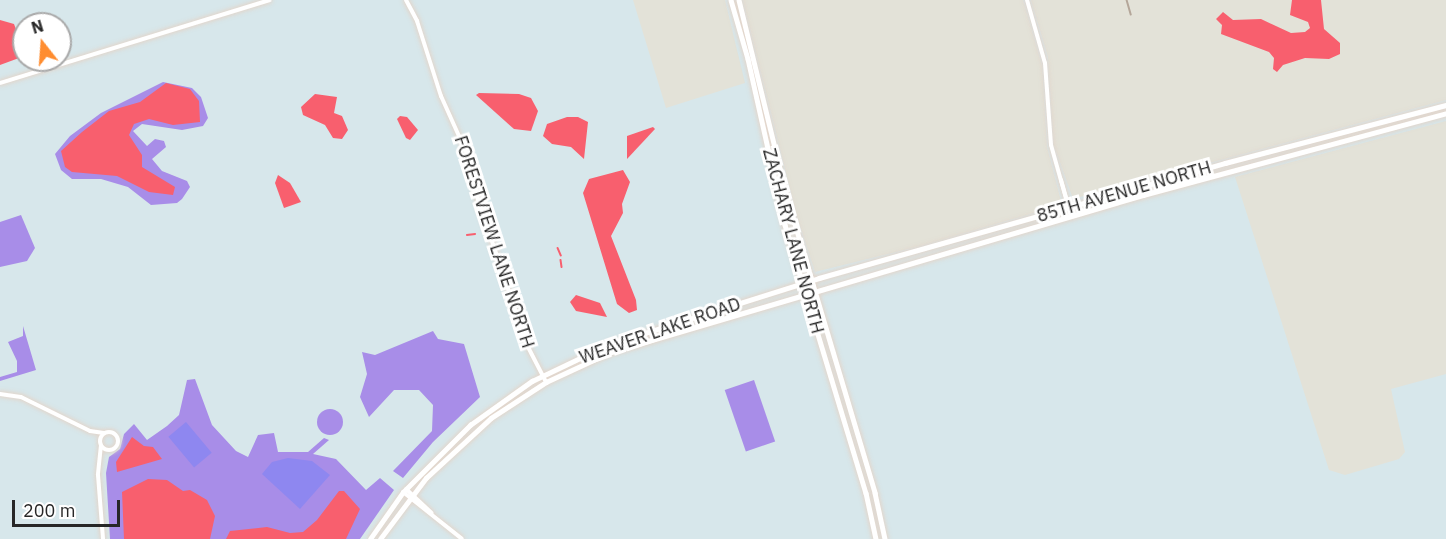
<!DOCTYPE html>
<html>
<head>
<meta charset="utf-8">
<style>
	body { margin:0 }
	#map { position:relative; width:1446px; height:539px; overflow:hidden; background:#d7e7eb; font-family:"IBM Plex Sans",sans-serif }
	div>[style] { position:absolute }
	.industrial>* { inset:0; background:#e3e2d8 }
	.green>* { inset:0; background:#a88de8; transform-origin:0 0 }
	.round { border-radius:50% }
	.pitch>* { inset:0; background:#8e87f0; transform-origin:0 0 }
	.water>* { inset:0; background:#f85f6e }
	.stream>* { height:1.5px; margin:-0.75px; padding:0 0.75px; transform-origin:0.75px; border-radius:0.75px; background:#f85f6e }
	.roads { filter:drop-shadow(0 0 2px #e2d6cc) drop-shadow(0 0 2px #e2d6cc) }
	.tertiary>* { height:4px; margin:-2px; padding:0 2px; transform-origin:2px; border-radius:2px; background:#fff }
	.tertiary>.ring { margin:-2px; padding:0; box-sizing:content-box; background:none; border:4px solid #fff; border-radius:50% }
	.secondary>* { height:4.5px; margin:-2.25px; padding:0 2.25px; transform-origin:2.25px; border-radius:2.25px; background:#fff }
	.rail>* { height:1.5px; margin:-0.75px; padding:0 0.75px; transform-origin:0.75px; border-radius:0.75px; background:#b4a699 }
	span { translate:-50% -50%; white-space:nowrap; text-align:center; line-height:1.15; -webkit-text-stroke:6px #fff; paint-order:stroke }
	.street-label { font-size:18px; color:#272727 }
	.north { position:absolute; left:12px; top:12px; width:60px; height:60px; box-sizing:border-box; background:#fff; border:2px solid #a9a9a9; border-radius:50%; rotate:343deg; font-size:16px; font-weight:700; line-height:24px; text-align:center; color:#272727 }
	.north::after { content:''; display:block; margin:auto; width:21px; height:27px; background:#ff8d30; clip-path:polygon(50% 0,100% 100%,50% 72%,0 100%) }
	.scale { position:absolute; left:12px; top:500px; width:108px; height:27px; box-sizing:border-box; border:3px solid #272727; border-top:0; padding-left:8px; font-size:18px; line-height:21px; white-space:nowrap; color:#272727; -webkit-text-stroke:4px #fff; paint-order:stroke }
</style>
</head>
<body>
<div id="map">
	<div class="industrial">
		<i style="clip-path:polygon(633px 0,725px 0,745px 83px,666px 108px)"></i>
		<i style="clip-path:polygon(743px 0,1023px 0,1042px 66px,1047px 147px,1061px 201px,1058px 206px,920px 246px,815px 272px,796px 213px)"></i>
		<i style="clip-path:polygon(1031px 0,1446px 0,1446px 100px,1073px 199px,1054px 145px,1048px 57px)"></i>
		<i style="clip-path:polygon(1446px 121px,1446px 374px,1391px 389px,1405px 452px,1399px 459px,1345px 475px,1329px 470px,1235px 177px)"></i>
	</div>
	<div class="green">
		<i style="clip-path:polygon(163px 82px,192px 88px,201px 97px,208px 118px,203px 126px,182px 130px,142px 124px,133px 131px,147px 146px,155px 139px,164px 141px,166px 147px,152px 159px,162px 171px,187px 181px,190px 187px,182px 199px,177px 203px,151px 205px,128px 187px,101px 179px,72px 179px,61px 170px,55px 154px,70px 136px,101px 113px)"></i>
		<i style="clip-path:polygon(21px 215px,35px 248px,27px 261px,0 267px,0 222px)"></i>
		<i style="clip-path:polygon(23px 326px,36px 370px,0 381px,0 377px,17px 372px,17px 361px,8px 342px,23px 336px)"></i>
		<i style="clip-path:polygon(433px 331px,438px 339px,464px 344px,480px 397px,433px 442px,403px 478px,393px 471px,432px 431px,433px 405px,419px 390px,394px 390px,369px 417px,360px 397px,367px 374px,362px 352px,375px 355px)"></i>
		<i style="clip-path:polygon(195px 379px,212px 425px,236px 451px,248px 457px,258px 435px,274px 433px,278px 452px,308px 452px,324px 438px,329px 440px,313px 454px,336px 459px,366px 490px,380px 478px,394px 490px,360px 539px,110px 539px,106px 473px,109px 457px,120px 449px,124px 434px,134px 424px,147px 440px,167px 426px,179px 415px,187px 380px)"></i>
		<i style="left:754px;top:380px;width:65px;height:31px;rotate:71deg"></i>
		<i class="round" style="left:317px;top:409px;width:26px;height:26px"></i>
	</div>
	<div class="pitch">
		<i style="left:186px;top:422px;width:40px;height:23px;rotate:50deg"></i>
		<i style="clip-path:polygon(288px 458px,312px 461px,330px 475px,300px 509px,262px 474px,272px 462px)"></i>
	</div>
	<div class="water">
		<i style="clip-path:polygon(1292px 0,1321px 0,1324px 29px,1340px 43px,1340px 54px,1329px 59px,1305px 58px,1283px 65px,1277px 72px,1273px 69px,1274px 58px,1269px 52px,1221px 34px,1222px 25px,1216px 19px,1223px 12px,1233px 20px,1261px 19px,1291px 33px,1305px 32px,1310px 28px,1308px 22px,1290px 15px)"></i>
		<i style="clip-path:polygon(0 20px,14px 24px,24px 51px,19px 58px,0 65px)"></i>
		<i style="clip-path:polygon(166px 83px,190px 89px,199px 101px,200px 122px,173px 125px,149px 119px,134px 124px,129px 135px,142px 155px,142px 167px,175px 187px,173px 195px,149px 192px,117px 176px,72px 172px,65px 167px,61px 151px,82px 132px,109px 111px,140px 102px)"></i>
		<i style="clip-path:polygon(479px 93px,519px 94px,531px 98px,538px 111px,531px 131px,514px 129px,476px 95px)"></i>
		<i style="clip-path:polygon(315px 94px,337px 97px,334px 113px,342px 116px,348px 130px,342px 139px,333px 138px,325px 125px,303px 115px,301px 107px)"></i>
		<i style="clip-path:polygon(400px 116px,407px 117px,418px 130px,410px 140px,406px 138px,397px 119px)"></i>
		<i style="clip-path:polygon(567px 117px,578px 117px,588px 122px,584px 159px,571px 147px,552px 144px,543px 136px,547px 124px)"></i>
		<i style="clip-path:polygon(653px 127px,655px 129px,627px 159px,627px 136px)"></i>
		<i style="clip-path:polygon(623px 170px,630px 182px,622px 204px,623px 213px,611px 236px,636px 300px,637px 310px,629px 313px,617px 304px,583px 193px,589px 179px)"></i>
		<i style="clip-path:polygon(278px 175px,290px 183px,301px 202px,284px 208px,275px 183px)"></i>
		<i style="clip-path:polygon(576px 295px,600px 303px,607px 317px,576px 311px,570px 302px)"></i>
		<i style="clip-path:polygon(132px 437px,144px 446px,153px 447px,162px 459px,117px 472px,116px 462px)"></i>
		<i style="clip-path:polygon(148px 479px,167px 480px,183px 491px,190px 490px,207px 500px,215px 516px,210px 539px,124px 539px,122px 492px)"></i>
		<i style="clip-path:polygon(339px 491px,344px 491px,360px 509px,346px 539px,226px 539px,230px 531px,267px 527px,290px 533px,303px 532px,317px 520px)"></i>
	</div>
	<div class="stream">
		<i style="left:467px;top:235px;width:8px;rotate:-7deg"></i>
		<i style="left:558px;top:248px;width:8px;rotate:67deg"></i>
		<i style="left:561px;top:260px;width:7px;rotate:82deg"></i>
	</div>
	<div class="roads">
		<div class="tertiary">
			<i style="left:406px;top:0;width:24px;rotate:62deg"></i>
			<i style="left:417px;top:21px;width:79px;rotate:72.3deg"></i>
			<i style="left:441px;top:96px;width:66px;rotate:65.8deg"></i>
			<i style="left:468px;top:156px;width:45px;rotate:77.2deg"></i>
			<i style="left:478px;top:200px;width:153px;rotate:71.3deg"></i>
			<i style="left:527px;top:345px;width:42px;rotate:62.8deg"></i>
			<i style="left:1027px;top:0;width:66px;rotate:74.1deg"></i>
			<i style="left:1045px;top:63px;width:82px;rotate:85.8deg"></i>
			<i style="left:1051px;top:145px;width:74px;rotate:74.3deg"></i>
			<i style="left:0;top:83px;width:282px;rotate:-17.1deg"></i>
			<i style="left:1061px;top:180px;width:37px;rotate:74deg"></i>
			<i style="left:0;top:394px;width:21px;rotate:8deg"></i>
			<i style="left:21px;top:397px;width:77px;rotate:26.2deg"></i>
			<i style="left:90px;top:431px;width:14px;rotate:8deg"></i>
			<i class="ring" style="left:100px;top:432px;width:14px;height:14px"></i>
			<i style="left:101px;top:445px;width:30px;rotate:96deg"></i>
			<i style="left:98px;top:475px;width:64px;rotate:85.5deg"></i>
			<i style="left:406px;top:489px;width:35px;rotate:43deg"></i>
			<i style="left:403px;top:492px;width:75px;rotate:38.5deg"></i>
		</div>
		<div class="secondary">
			<i style="left:731px;top:0;width:61px;rotate:73.9deg"></i>
			<i style="left:748px;top:59px;width:170px;rotate:77.4deg"></i>
			<i style="left:785px;top:225px;width:280px;rotate:73.2deg"></i>
			<i style="left:866px;top:493px;width:47px;rotate:77.7deg"></i>
			<i style="left:739px;top:0;width:203px;rotate:76.3deg"></i>
			<i style="left:787px;top:197px;width:309px;rotate:73.4deg"></i>
			<i style="left:875px;top:493px;width:47px;rotate:77.7deg"></i>
			<i style="left:780px;top:190px;width:14px;rotate:69deg"></i>
			<i style="left:785px;top:203px;width:4px;rotate:27deg"></i>
			<i style="left:370px;top:539px;width:57px;rotate:-54.9deg"></i>
			<i style="left:403px;top:492px;width:95px;rotate:-45deg"></i>
			<i style="left:470px;top:425px;width:76px;rotate:-35.4deg"></i>
			<i style="left:532px;top:381px;width:83px;rotate:-25.6deg"></i>
			<i style="left:607px;top:345px;width:222px;rotate:-17.5deg"></i>
			<i style="left:819px;top:278px;width:422px;rotate:-15.8deg"></i>
			<i style="left:1225px;top:163px;width:228px;rotate:-14.7deg"></i>
			<i style="left:380px;top:539px;width:76px;rotate:-53deg"></i>
			<i style="left:426px;top:478px;width:88px;rotate:-42.7deg"></i>
			<i style="left:491px;top:418px;width:66px;rotate:-33.2deg"></i>
			<i style="left:546px;top:382px;width:72px;rotate:-24.8deg"></i>
			<i style="left:611px;top:352px;width:555px;rotate:-16.44deg"></i>
			<i style="left:1143px;top:195px;width:314px;rotate:-15.1deg"></i>
		</div>
	</div>
	<div class="rail">
		<i style="left:1127px;top:0;width:15px;rotate:74deg"></i>
	</div>
	<div class="street-label">
		<span style="left:1124px;top:192px;rotate:-16deg">85TH AVENUE NORTH</span>
		<span style="left:793px;top:241px;rotate:75deg">ZACHARY LANE NORTH</span>
		<span style="left:494px;top:242px;rotate:72deg">FORESTVIEW LANE NORTH</span>
		<span style="left:660px;top:331px;rotate:-19deg">WEAVER LAKE ROAD</span>
	</div>
	<div class="north">N</div>
	<div class="scale">200 m</div>
</div>
</body>
</html>
